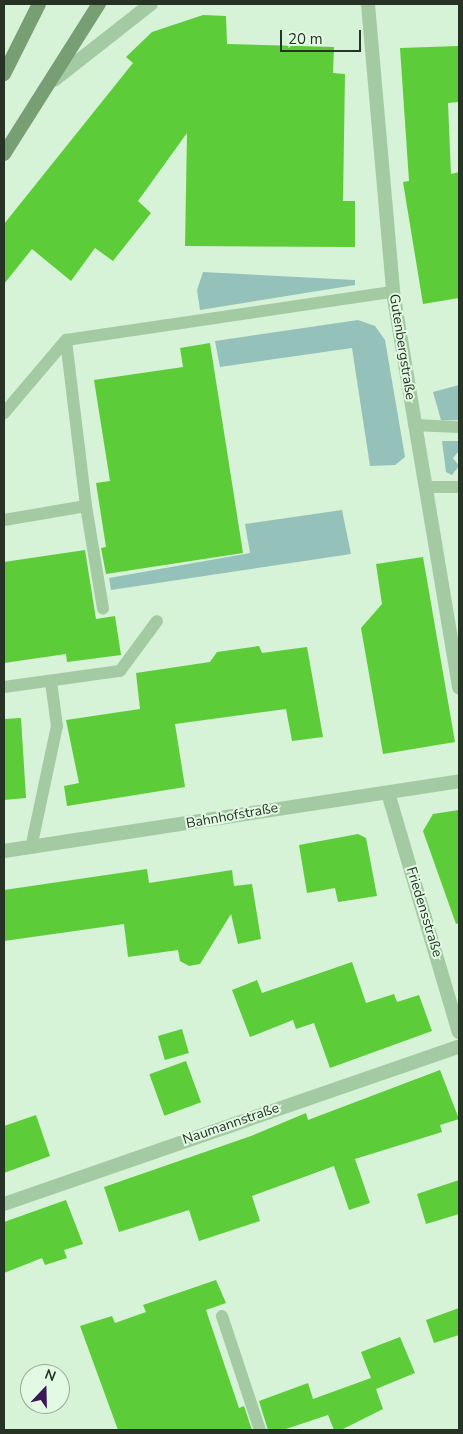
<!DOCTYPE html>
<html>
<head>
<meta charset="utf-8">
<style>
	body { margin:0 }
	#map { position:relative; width:463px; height:1434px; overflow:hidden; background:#d6f2d7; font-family:"Nunito Sans",sans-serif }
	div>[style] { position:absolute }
	.green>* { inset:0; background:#95c1bb }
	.building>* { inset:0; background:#5dcc39; transform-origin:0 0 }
	.service>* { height:12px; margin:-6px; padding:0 6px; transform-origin:6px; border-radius:6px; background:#a3caa2 }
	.minor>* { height:14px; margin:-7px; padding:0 7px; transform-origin:7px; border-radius:7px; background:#a3caa2 }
	.secondary>* { height:14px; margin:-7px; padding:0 7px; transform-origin:7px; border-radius:7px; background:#789e73 }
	span { translate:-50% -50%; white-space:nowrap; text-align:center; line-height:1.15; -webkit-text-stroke:4px #e2fae3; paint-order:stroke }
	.street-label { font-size:14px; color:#273425 }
	.frame { position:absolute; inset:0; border:5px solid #273425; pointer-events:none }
	.north { position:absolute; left:20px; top:1364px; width:50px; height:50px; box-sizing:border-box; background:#e2fae3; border:1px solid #97ab97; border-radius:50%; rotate:21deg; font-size:14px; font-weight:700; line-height:20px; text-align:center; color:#273425 }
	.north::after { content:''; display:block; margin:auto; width:18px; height:22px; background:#3d1857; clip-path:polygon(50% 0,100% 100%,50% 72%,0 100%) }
	.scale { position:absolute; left:280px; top:30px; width:81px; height:22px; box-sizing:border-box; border:2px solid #273425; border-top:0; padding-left:6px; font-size:15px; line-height:18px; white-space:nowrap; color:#273425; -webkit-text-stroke:4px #e2fae3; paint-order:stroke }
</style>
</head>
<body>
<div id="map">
	<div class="green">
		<i style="clip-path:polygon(203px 272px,355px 280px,355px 285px,200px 310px,197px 290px)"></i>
		<i style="clip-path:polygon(358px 320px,375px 326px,385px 340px,405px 457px,395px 465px,370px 466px,352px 348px,220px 367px,215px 341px)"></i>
		<i style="clip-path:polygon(459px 385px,459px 420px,441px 420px,433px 392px)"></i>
		<i style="clip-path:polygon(442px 441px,459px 441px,459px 451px,453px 458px,459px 466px,452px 475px,446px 472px)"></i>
		<i style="clip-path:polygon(342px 510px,351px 554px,111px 590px,109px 578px,250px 553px,245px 524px)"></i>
	</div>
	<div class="building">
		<i style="clip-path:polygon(203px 15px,226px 16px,227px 44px,334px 47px,333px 73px,345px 74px,343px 201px,355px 201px,355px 247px,185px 246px,187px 133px,138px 201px,151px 213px,113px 261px,95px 248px,71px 281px,32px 249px,4px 284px,4px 224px,133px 63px,126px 57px,152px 32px)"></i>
		<i style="clip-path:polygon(459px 46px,459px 102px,448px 103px,451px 174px,459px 172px,459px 298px,423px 304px,403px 182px,409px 181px,400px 48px)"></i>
		<i style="clip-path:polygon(210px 343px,243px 553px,106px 574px,101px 548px,106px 547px,96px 483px,110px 481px,94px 380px,183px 367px,180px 348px)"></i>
		<i style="clip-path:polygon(85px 550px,96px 619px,115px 616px,121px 655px,67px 662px,66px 654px,4px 663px,4px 562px)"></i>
		<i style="clip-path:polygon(423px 557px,455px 742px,383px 754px,361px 628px,382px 604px,376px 564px)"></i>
		<i style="clip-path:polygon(259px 646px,262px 653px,307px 647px,323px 737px,292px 741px,286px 709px,175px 724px,185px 787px,67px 806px,64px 786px,79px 783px,66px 720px,140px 709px,136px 673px,210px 662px,217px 652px)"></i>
		<i style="clip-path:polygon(21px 718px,26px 798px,4px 800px,4px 719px)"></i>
		<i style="clip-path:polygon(459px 810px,459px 923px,456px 924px,423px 831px,433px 814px)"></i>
		<i style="clip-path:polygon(358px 834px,366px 838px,377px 896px,338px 902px,335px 888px,307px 893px,299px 845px)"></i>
		<i style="clip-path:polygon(147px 869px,149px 883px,232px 870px,234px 886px,252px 884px,261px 939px,238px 944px,231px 914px,200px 964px,189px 966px,180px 961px,178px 950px,128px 957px,124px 924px,4px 941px,4px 890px)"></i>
		<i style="clip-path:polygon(352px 962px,366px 1003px,394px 994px,397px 1002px,419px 995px,432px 1031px,330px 1068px,314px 1023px,296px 1029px,293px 1020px,250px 1037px,232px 990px,257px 980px,262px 993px)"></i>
		<i style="left:182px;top:1029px;width:25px;height:25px;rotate:74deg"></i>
		<i style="left:186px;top:1061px;width:44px;height:39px;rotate:70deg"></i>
		<i style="clip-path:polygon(440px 1070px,459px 1119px,440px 1125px,442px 1132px,355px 1159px,370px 1203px,349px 1210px,334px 1166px,252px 1196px,260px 1221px,199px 1241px,189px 1210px,119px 1232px,104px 1187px,251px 1136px,306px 1113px,308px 1120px)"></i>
		<i style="clip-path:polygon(36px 1115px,50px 1156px,4px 1173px,4px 1126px)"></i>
		<i style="clip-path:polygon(459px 1180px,459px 1214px,426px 1224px,417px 1194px)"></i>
		<i style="clip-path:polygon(66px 1200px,83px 1244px,64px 1250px,67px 1258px,45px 1265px,42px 1258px,4px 1273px,4px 1222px)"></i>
		<i style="clip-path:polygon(216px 1280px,226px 1303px,206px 1310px,239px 1408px,244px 1406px,252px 1430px,118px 1430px,80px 1326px,112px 1316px,115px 1323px,146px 1312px,143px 1305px)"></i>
		<i style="clip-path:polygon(459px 1308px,459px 1335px,434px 1343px,426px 1320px)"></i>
		<i style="clip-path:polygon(400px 1337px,415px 1373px,376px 1389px,383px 1409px,341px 1430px,334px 1430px,328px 1415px,283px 1430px,268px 1430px,259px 1401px,308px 1383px,313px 1399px,371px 1378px,361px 1352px)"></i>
	</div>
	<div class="service">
		<i style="left:4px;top:413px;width:96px;rotate:-49.7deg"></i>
		<i style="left:66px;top:340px;width:331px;rotate:-8.4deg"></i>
		<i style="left:414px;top:425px;width:45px;rotate:2.5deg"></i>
		<i style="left:425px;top:487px;width:34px"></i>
		<i style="left:86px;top:506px;width:104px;rotate:80.6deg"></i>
		<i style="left:4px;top:520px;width:83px;rotate:-9.7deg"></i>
		<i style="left:86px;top:506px;width:167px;rotate:-96.9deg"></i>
		<i style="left:4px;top:687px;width:117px;rotate:-7.9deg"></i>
		<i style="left:120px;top:671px;width:62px;rotate:-53.5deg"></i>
		<i style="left:31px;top:848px;width:125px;rotate:-78deg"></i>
		<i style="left:57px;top:726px;width:44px;rotate:-97.8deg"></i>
		<i style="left:222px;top:1316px;width:120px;rotate:71.6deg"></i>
	</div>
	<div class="minor">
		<i style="left:368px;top:4px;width:289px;rotate:85deg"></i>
		<i style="left:393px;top:292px;width:401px;rotate:80.5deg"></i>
		<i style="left:54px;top:80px;width:123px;rotate:-38.1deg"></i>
		<i style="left:388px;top:793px;width:249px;rotate:73.5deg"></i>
		<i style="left:4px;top:851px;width:460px;rotate:-8.7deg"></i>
		<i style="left:4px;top:1204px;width:482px;rotate:-19.1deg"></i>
	</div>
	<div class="secondary">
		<i style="left:4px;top:74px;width:78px;rotate:-63.4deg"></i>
		<i style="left:4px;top:154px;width:178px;rotate:-57.7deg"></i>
	</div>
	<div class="street-label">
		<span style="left:402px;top:347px;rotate:81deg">Gutenbergstraße</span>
		<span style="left:232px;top:816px;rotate:-10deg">Bahnhofstraße</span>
		<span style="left:424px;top:912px;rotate:73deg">Friedensstraße</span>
		<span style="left:231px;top:1124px;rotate:-19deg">Naumannstraße</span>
	</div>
	<div class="frame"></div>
	<div class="north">N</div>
	<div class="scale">20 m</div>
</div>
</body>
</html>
